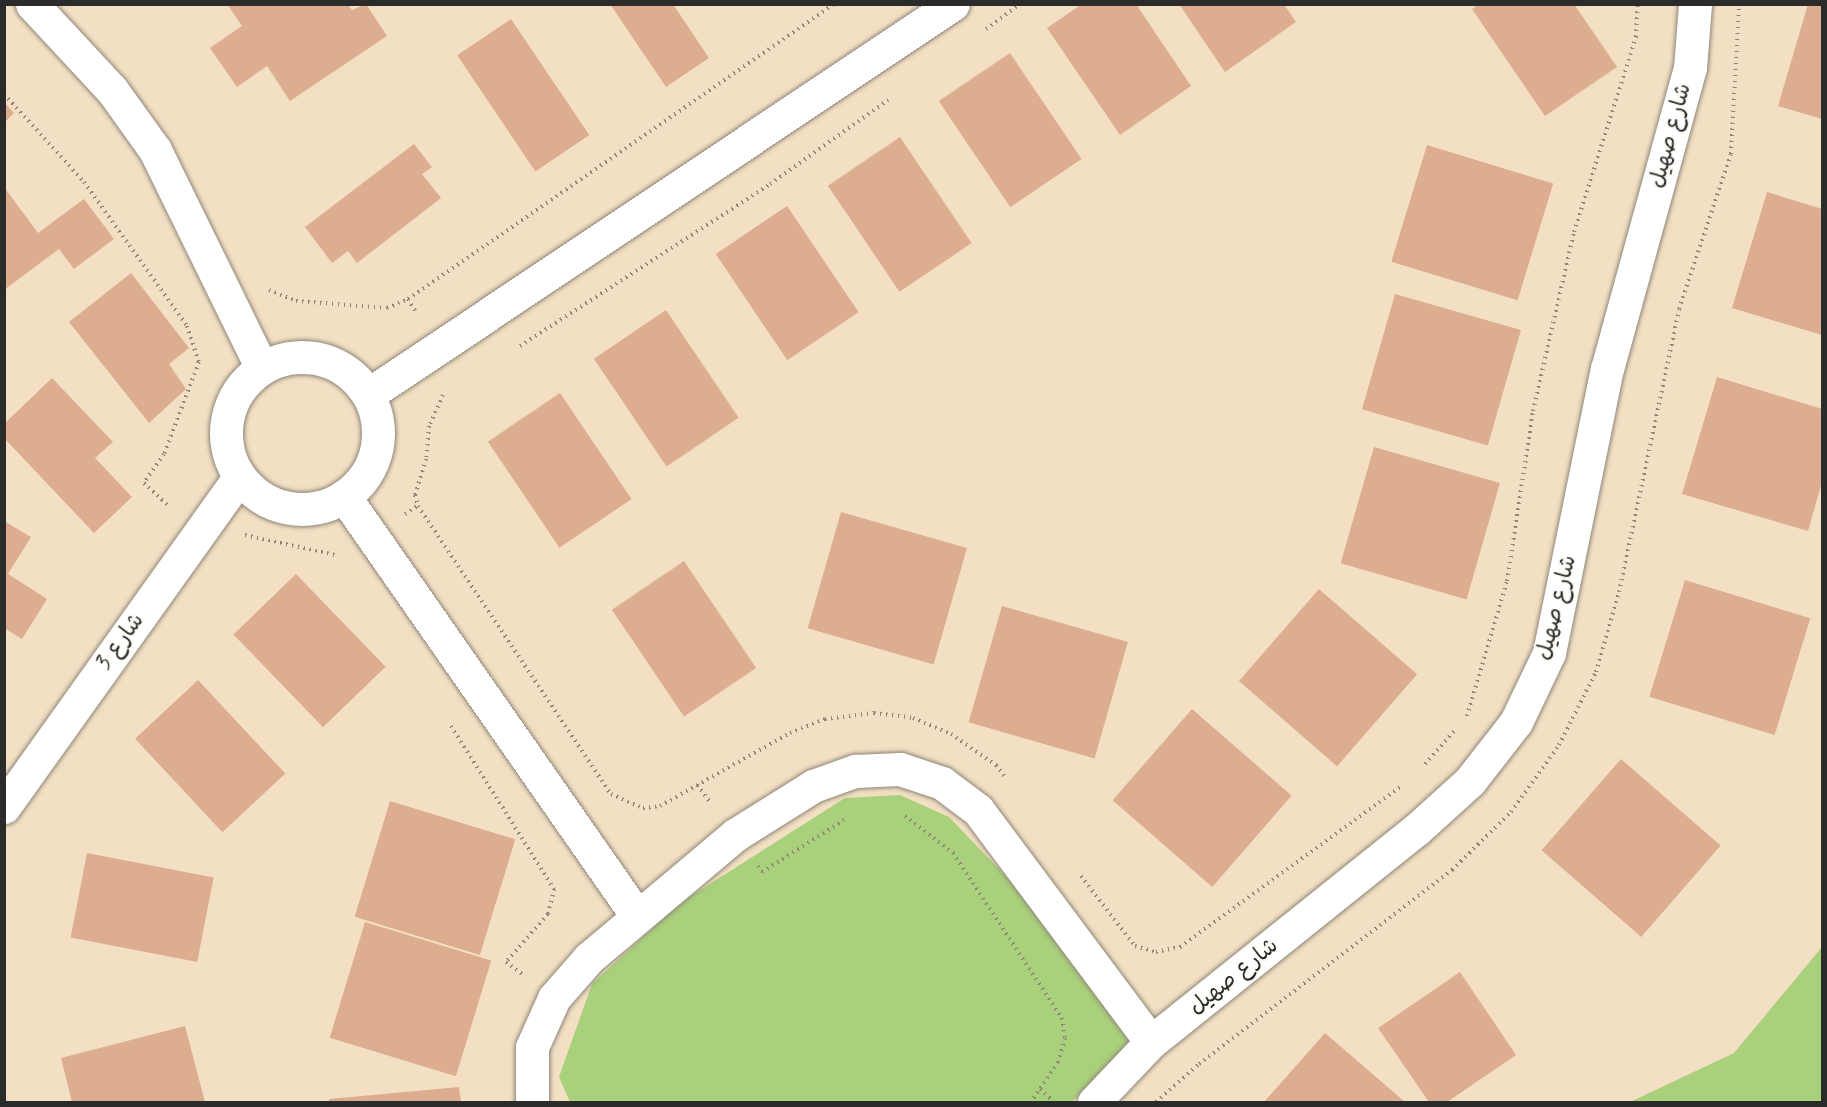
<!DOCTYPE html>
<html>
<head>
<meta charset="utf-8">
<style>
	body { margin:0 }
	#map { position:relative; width:1827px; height:1107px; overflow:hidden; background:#f3e0c4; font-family:Mynerve,"Playpen Sans Arabic",sans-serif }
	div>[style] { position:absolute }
	.green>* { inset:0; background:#a9d07b }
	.building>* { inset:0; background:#ddad8f; transform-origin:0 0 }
	.path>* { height:4px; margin-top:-2px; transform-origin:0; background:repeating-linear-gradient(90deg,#8f8678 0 1.5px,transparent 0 6px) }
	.roads { filter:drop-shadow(0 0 2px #8f8678) drop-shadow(0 0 2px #8f8678) }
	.minor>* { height:33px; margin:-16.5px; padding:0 16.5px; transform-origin:16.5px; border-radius:16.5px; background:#fff }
	.minor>.ring { margin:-16.5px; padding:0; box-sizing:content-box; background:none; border:33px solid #fff; border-radius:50% }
	span { translate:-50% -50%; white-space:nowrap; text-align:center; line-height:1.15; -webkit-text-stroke:4.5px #fdfcf7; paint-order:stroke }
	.street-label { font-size:22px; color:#2b2b2b }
	.frame { position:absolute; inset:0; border:6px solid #2b2b2b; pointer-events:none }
</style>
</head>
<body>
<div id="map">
	<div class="green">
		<i style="clip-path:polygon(900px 795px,949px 817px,1147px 1023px,1072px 1102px,570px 1102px,559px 1077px,592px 984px,680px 903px,845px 798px)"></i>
		<i style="clip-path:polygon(1822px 947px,1822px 1102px,1630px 1102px,1734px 1053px)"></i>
	</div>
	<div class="building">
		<i style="clip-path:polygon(227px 4px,348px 4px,352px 10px,366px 4px,387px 36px,290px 101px,267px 66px,237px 87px,210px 48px,242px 26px)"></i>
		<i style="clip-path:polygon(610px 4px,673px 4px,709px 58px,666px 87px)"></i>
		<i style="clip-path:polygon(1082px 4px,1136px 4px,1191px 86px,1120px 135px,1047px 28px)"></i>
		<i style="clip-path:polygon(1179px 4px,1284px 4px,1296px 22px,1225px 72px)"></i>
		<i style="clip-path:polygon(1480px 4px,1574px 4px,1617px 67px,1545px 116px,1472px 9px)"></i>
		<i style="clip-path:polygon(1808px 4px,1822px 4px,1822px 119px,1778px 106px)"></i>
		<i style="left:511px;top:19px;width:140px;height:65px;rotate:56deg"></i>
		<i style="left:1010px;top:53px;width:128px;height:86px;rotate:56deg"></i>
		<i style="clip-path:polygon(4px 102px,14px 113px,4px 123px)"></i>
		<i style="left:900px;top:137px;width:128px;height:87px;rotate:56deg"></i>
		<i style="clip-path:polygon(414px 144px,432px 167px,422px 174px,441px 198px,357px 263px,348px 251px,332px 263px,305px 227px)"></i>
		<i style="left:1427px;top:145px;width:132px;height:122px;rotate:17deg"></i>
		<i style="clip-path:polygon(4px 187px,38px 233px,84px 199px,114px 239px,74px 269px,59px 249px,4px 290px)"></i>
		<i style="clip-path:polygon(1767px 192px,1822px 209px,1822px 335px,1732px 308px)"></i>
		<i style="left:787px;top:206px;width:128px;height:86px;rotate:56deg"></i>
		<i style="clip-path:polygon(131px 273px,189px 348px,169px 364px,186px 389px,149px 423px,69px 322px)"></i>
		<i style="left:1395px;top:294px;width:131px;height:120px;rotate:16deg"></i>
		<i style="left:666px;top:310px;width:130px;height:87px;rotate:56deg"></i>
		<i style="clip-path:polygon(1717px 377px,1822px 409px,1822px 482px,1808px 531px,1682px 494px)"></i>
		<i style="clip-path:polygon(52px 378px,113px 442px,95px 458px,132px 497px,94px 533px,4px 438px,4px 424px)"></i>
		<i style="left:560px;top:393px;width:128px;height:87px;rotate:56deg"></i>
		<i style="left:1374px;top:447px;width:131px;height:121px;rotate:16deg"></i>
		<i style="left:841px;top:512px;width:131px;height:121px;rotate:16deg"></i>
		<i style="clip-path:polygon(4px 521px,31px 537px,8px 574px,47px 599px,22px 639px,4px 628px)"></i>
		<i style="left:684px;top:561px;width:129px;height:87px;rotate:56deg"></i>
		<i style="left:296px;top:574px;width:129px;height:87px;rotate:46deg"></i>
		<i style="left:1685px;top:580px;width:131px;height:122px;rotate:17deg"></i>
		<i style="left:1319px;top:589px;width:130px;height:122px;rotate:41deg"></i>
		<i style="left:1002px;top:606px;width:131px;height:121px;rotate:16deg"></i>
		<i style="left:198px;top:680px;width:128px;height:86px;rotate:47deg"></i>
		<i style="left:1192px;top:709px;width:132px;height:121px;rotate:41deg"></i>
		<i style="left:1621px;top:759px;width:132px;height:121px;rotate:41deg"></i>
		<i style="left:390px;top:801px;width:131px;height:121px;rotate:17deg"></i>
		<i style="left:87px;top:853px;width:129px;height:86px;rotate:11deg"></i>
		<i style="left:365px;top:922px;width:132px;height:121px;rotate:17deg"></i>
		<i style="clip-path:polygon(1460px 972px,1516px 1055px,1447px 1102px,1429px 1102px,1378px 1028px)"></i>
		<i style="clip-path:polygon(185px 1026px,205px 1102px,72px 1102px,61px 1058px)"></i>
		<i style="clip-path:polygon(1325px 1033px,1405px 1102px,1264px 1102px)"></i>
		<i style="clip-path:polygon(459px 1087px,461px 1102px,329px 1102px,329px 1099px)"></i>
	</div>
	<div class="path">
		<i style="left:986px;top:29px;width:42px;rotate:-36.3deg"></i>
		<i style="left:4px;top:94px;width:119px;rotate:47.7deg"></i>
		<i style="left:84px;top:182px;width:177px;rotate:54.4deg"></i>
		<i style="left:187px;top:326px;width:38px;rotate:72deg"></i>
		<i style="left:199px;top:362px;width:98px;rotate:110.8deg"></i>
		<i style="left:164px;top:454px;width:35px;rotate:125deg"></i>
		<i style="left:144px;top:483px;width:35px;rotate:43deg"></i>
		<i style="left:269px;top:290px;width:29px;rotate:22deg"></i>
		<i style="left:296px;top:301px;width:91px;rotate:4.4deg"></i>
		<i style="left:387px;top:308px;width:23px;rotate:-23deg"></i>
		<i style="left:408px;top:299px;width:518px;rotate:-34.7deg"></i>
		<i style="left:408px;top:299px;width:17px;rotate:59deg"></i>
		<i style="left:520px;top:346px;width:298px;rotate:-32.9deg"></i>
		<i style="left:770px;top:184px;width:145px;rotate:-35.4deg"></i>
		<i style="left:443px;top:395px;width:34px;rotate:114deg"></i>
		<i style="left:429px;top:426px;width:33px;rotate:95deg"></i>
		<i style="left:426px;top:459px;width:38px;rotate:107deg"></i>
		<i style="left:415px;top:495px;width:11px;rotate:75deg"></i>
		<i style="left:418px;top:506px;width:347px;rotate:56.2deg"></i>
		<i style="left:611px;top:794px;width:35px;rotate:24deg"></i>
		<i style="left:643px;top:808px;width:17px;rotate:-7deg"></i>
		<i style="left:660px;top:806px;width:149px;rotate:-29.3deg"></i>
		<i style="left:790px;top:733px;width:38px;rotate:-22deg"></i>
		<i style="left:825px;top:719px;width:49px;rotate:-7deg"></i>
		<i style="left:874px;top:713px;width:39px;rotate:7deg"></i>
		<i style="left:913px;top:718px;width:41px;rotate:22.8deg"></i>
		<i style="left:951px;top:734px;width:55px;rotate:34.6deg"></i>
		<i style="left:996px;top:765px;width:15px;rotate:53deg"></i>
		<i style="left:405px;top:514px;width:15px;rotate:-32deg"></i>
		<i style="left:245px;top:535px;width:92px;rotate:12.5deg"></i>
		<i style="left:1467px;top:716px;width:141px;rotate:-73.5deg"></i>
		<i style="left:1507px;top:581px;width:172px;rotate:-81.3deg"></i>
		<i style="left:1533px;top:411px;width:184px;rotate:-77.1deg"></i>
		<i style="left:1574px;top:232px;width:205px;rotate:-72.4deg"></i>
		<i style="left:1636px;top:37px;width:33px;rotate:-87deg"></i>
		<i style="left:451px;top:726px;width:193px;rotate:57.7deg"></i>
		<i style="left:554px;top:889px;width:26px;rotate:103deg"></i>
		<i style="left:548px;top:914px;width:64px;rotate:131.2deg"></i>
		<i style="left:506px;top:962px;width:20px;rotate:37deg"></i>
		<i style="left:1425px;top:764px;width:47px;rotate:-48.5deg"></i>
		<i style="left:697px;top:785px;width:23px;rotate:52deg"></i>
		<i style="left:905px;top:816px;width:61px;rotate:37.6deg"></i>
		<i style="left:953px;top:853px;width:198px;rotate:56.6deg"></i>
		<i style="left:1062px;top:1018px;width:20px;rotate:81deg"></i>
		<i style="left:1065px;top:1038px;width:25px;rotate:106deg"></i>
		<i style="left:1058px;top:1062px;width:48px;rotate:124deg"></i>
		<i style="left:758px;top:866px;width:7px;rotate:56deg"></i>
		<i style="left:762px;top:872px;width:97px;rotate:-32.4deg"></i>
		<i style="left:1081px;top:876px;width:88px;rotate:52.4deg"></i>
		<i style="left:1135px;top:946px;width:22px;rotate:16deg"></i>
		<i style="left:1156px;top:952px;width:25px;rotate:-12deg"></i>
		<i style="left:1180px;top:947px;width:272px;rotate:-36deg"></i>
		<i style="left:1040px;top:1089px;width:18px;rotate:43deg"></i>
		<i style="left:1156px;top:1102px;width:57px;rotate:-41.5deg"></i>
		<i style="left:1199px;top:1064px;width:319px;rotate:-37.5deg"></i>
		<i style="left:1452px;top:870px;width:83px;rotate:-44.5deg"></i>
		<i style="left:1511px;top:812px;width:82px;rotate:-54.4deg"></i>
		<i style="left:1559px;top:745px;width:82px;rotate:-63.1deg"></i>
		<i style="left:1596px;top:672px;width:83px;rotate:-74deg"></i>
		<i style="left:1619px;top:592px;width:289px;rotate:-78deg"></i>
		<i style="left:1679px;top:309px;width:163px;rotate:-71.5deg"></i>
		<i style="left:1731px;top:154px;width:150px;rotate:-86.9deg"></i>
	</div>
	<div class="roads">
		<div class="minor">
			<i style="left:32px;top:4px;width:117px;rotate:47.1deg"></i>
			<i style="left:112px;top:90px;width:74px;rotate:54.4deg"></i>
			<i style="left:155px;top:150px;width:243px;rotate:63.9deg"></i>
			<i class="ring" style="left:226px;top:357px;width:119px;height:119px"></i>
			<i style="left:369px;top:394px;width:702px;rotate:-33.74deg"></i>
			<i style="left:344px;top:496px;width:512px;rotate:55.1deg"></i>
			<i style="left:4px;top:807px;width:405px;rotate:-54.5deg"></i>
			<i style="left:532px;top:1102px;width:55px;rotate:-90deg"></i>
			<i style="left:532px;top:1047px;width:54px;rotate:-65.8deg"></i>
			<i style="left:554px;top:998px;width:53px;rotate:-48.8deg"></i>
			<i style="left:589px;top:958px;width:191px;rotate:-40.1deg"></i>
			<i style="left:735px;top:835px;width:92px;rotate:-32.1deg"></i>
			<i style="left:813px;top:786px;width:45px;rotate:-19.7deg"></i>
			<i style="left:855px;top:771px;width:45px;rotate:-2.5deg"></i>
			<i style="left:900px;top:769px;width:44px;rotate:18.4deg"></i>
			<i style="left:942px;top:783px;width:45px;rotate:36.9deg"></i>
			<i style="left:978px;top:810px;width:289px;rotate:53.3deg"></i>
			<i style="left:1094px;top:1102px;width:83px;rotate:-46.5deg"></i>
			<i style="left:1151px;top:1042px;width:339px;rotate:-38.7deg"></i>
			<i style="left:1416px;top:830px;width:73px;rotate:-42.2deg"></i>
			<i style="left:1470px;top:781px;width:75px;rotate:-52.1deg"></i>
			<i style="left:1516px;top:722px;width:76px;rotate:-64.4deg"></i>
			<i style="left:1549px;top:653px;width:290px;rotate:-78.5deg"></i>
			<i style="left:1607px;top:369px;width:312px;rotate:-74.6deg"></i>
			<i style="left:1690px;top:68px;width:64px;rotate:-85.5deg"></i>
		</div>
	</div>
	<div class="street-label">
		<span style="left:1671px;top:136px;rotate:-75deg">شارع صهيل</span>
		<span style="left:1557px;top:608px;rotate:-76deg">شارع صهيل</span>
		<span style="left:121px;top:642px;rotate:-54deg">3 شارع</span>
		<span style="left:1234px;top:977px;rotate:-39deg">شارع صهيل</span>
	</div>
	<div class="frame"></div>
</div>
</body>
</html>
